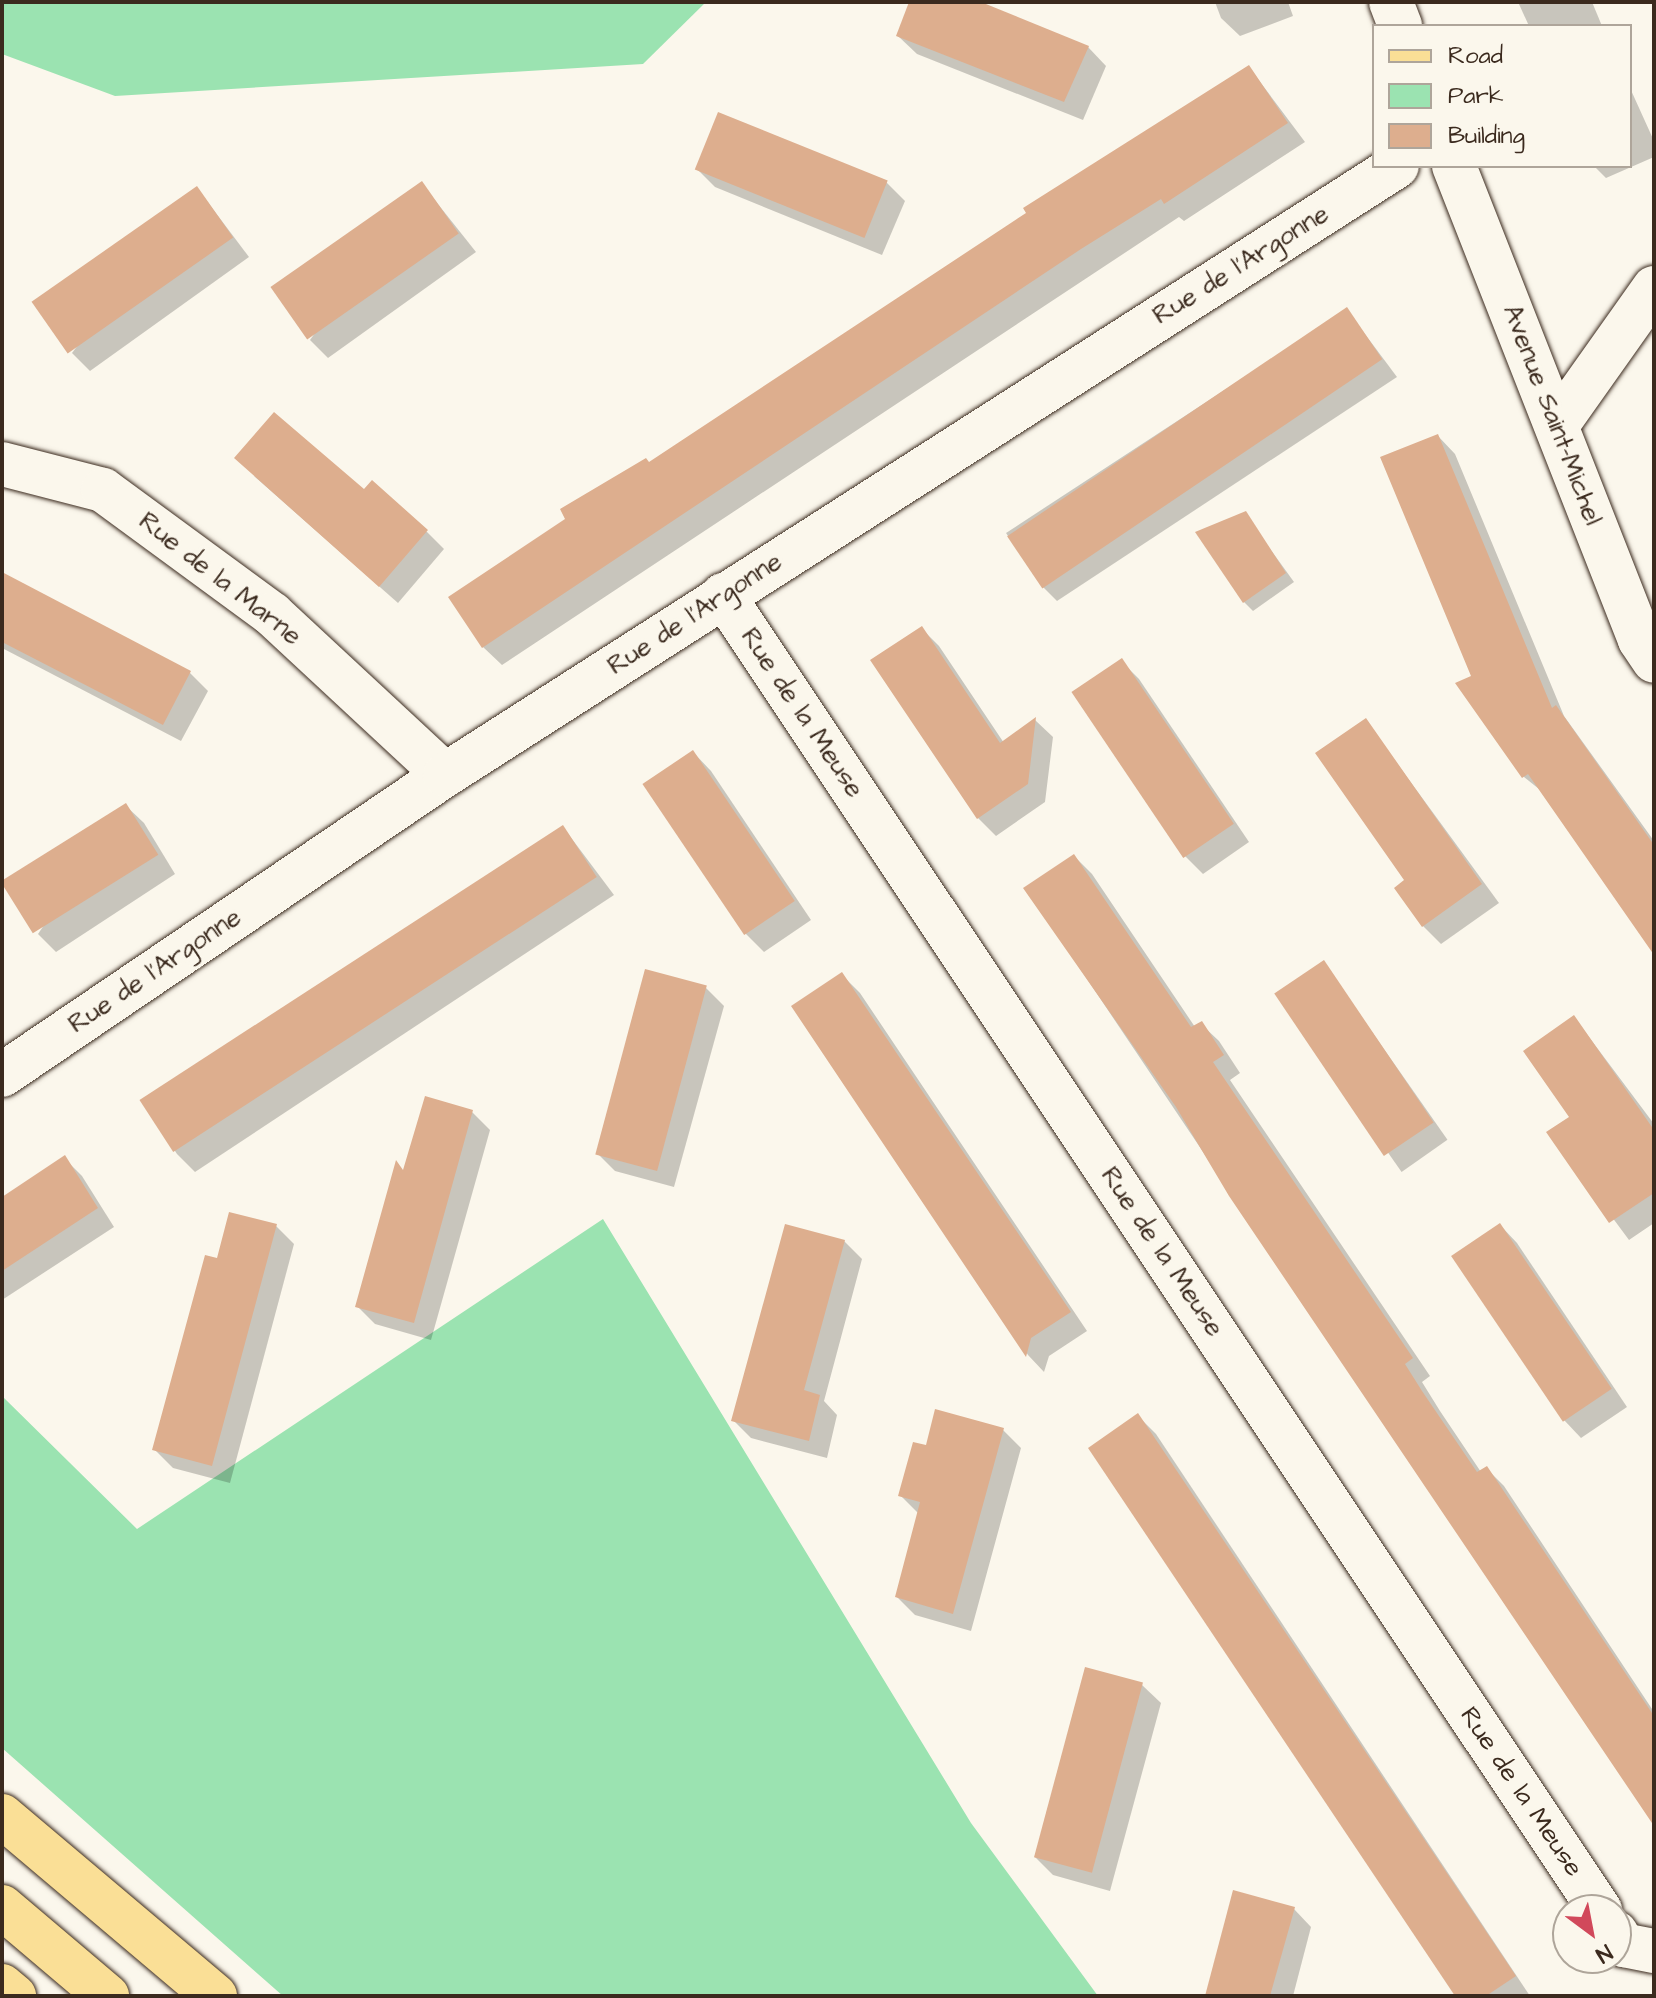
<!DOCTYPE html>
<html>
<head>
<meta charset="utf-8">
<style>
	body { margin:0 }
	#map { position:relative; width:1656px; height:1998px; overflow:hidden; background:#fbf7ec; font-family:"Architects Daughter",sans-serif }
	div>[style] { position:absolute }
	.green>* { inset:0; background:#9be3b1 }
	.shadow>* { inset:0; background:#0003; transform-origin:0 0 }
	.building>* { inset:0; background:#ddae8e; transform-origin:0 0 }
	.roads { filter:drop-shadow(0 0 2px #3b2a1e) drop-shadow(0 0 2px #3b2a1e) }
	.minor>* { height:44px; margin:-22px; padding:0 22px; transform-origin:22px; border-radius:22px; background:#fbf7ec }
	.primary>* { height:44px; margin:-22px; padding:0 22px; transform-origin:22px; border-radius:22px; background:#fadf96 }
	span { translate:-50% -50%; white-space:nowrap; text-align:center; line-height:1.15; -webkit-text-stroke:7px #fbf7ec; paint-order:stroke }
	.street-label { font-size:26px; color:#3b2a1e }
	.frame { position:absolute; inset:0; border:4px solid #3b2a1e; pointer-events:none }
	.legend { position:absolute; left:1372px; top:24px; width:260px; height:144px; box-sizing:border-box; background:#fbf7ec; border:2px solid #aea59a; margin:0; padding:10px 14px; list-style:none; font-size:24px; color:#3b2a1e }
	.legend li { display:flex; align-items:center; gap:16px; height:40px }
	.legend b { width:40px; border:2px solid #aea59a }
	.north { position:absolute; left:1552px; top:1894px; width:80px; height:80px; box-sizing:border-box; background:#fbf7ec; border:2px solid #aea59a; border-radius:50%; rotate:148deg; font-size:22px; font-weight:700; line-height:32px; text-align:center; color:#3b2a1e }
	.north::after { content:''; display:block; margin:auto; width:28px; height:36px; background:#d1495b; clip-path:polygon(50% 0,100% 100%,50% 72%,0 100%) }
</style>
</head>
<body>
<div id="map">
	<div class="green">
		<i style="clip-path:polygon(2px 2px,706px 2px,643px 64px,115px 96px,2px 54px)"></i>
		<i style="clip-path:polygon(603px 1219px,971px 1823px,1098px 1996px,283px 1996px,2px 1748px,2px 1396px,137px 1529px)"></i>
	</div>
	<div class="shadow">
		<i style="clip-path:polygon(912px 2px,976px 2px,1088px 47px,1106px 66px,1083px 120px,917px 54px,898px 36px)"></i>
		<i style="clip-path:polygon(1215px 2px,1288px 2px,1293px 16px,1240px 36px,1221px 18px)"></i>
		<i style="clip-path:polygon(1518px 2px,1592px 2px,1602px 26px,1529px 26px)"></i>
		<i style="clip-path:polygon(1249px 67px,1305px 142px,1184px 221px,1179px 217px,502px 665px,483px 647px,567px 519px)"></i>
		<i style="clip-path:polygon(1630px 88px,1654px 141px,1654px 157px,1606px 178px,1594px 166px,1630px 166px)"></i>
		<i style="clip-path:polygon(696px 168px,886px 182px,905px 201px,882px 255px,715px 187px)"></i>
		<i style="clip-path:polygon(422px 184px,476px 252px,328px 358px,310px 340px)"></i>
		<i style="clip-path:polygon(197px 188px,249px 257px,90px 371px,72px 353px)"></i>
		<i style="clip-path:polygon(1347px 310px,1397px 377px,1057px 601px,1040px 584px,1006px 533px)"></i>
		<i style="clip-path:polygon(1438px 436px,1455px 454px,1564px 716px,1654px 841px,1654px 951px,1544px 793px,1524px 777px,1474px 677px)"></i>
		<i style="clip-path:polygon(254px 476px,364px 492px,427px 532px,444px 549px,398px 603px)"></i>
		<i style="clip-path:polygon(1245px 514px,1294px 582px,1253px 611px,1244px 602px)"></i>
		<i style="clip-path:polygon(2px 575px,190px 673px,208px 691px,181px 741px,2px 648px)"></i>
		<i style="clip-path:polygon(921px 628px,939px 646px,1004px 743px,1035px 720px,1053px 737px,1045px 802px,996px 836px,978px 818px)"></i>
		<i style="clip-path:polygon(1121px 661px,1139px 679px,1249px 842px,1203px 874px,1185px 856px)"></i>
		<i style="clip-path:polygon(1366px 721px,1499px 903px,1441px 944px,1423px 926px,1407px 881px)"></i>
		<i style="clip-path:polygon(693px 752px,711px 771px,811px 920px,764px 952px,746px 934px)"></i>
		<i style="clip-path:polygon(125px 805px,144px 823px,175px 874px,56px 952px,38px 934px)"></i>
		<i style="clip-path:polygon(563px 827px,614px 895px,195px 1172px,177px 1154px,144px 1104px)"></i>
		<i style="clip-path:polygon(1074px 856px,1092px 874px,1195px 1027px,1201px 1024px,1219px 1041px,1240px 1073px,1230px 1080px,1430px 1376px,1422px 1382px,1440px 1411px,1481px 1472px,1486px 1468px,1504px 1486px,1654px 1712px,1654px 1824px,1026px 888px)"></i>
		<i style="left:1323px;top:962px;width:217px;height:56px;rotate:55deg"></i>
		<i style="clip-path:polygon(842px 975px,860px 993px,1087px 1331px,1049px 1356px,1044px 1372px,1028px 1355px,794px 1006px)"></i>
		<i style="clip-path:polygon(706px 988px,724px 1006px,674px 1187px,615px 1171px,597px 1153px)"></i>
		<i style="clip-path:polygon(1574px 1017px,1654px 1124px,1654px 1223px,1629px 1240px,1549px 1132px,1571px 1117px)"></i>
		<i style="clip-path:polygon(472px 1112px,490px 1130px,431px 1340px,375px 1324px,357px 1306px,404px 1172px)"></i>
		<i style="clip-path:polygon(64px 1158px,82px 1176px,114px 1227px,2px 1300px,2px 1199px)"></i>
		<i style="clip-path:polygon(1500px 1225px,1517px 1243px,1627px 1407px,1581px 1438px,1564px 1420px)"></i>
		<i style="clip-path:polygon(276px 1226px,294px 1244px,230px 1483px,173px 1468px,155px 1450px,218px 1260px)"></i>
		<i style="clip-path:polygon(844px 1241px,862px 1259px,824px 1401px,837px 1415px,827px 1458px,751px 1438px,733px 1420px)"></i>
		<i style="clip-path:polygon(1138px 1416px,1156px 1434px,1530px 1996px,1457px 1996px)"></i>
		<i style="clip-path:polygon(1003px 1430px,1021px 1448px,971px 1631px,915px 1615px,897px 1597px,919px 1514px,900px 1495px,927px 1448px)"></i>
		<i style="clip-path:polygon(1142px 1685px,1161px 1703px,1110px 1891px,1053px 1875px,1035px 1857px)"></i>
		<i style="clip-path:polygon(1294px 1909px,1311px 1927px,1293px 1996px,1207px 1996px)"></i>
	</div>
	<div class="building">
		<i style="clip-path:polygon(909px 2px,981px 2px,1089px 46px,1064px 102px,896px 36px)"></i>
		<i style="clip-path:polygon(1249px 65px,1288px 123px,1164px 204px,1161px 199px,1081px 249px,482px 648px,448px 597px,565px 519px,560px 509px,646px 458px,649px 462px,1026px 213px,1023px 208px)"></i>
		<i style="left:718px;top:112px;width:183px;height:62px;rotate:22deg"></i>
		<i style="left:422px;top:181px;width:64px;height:185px;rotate:55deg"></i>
		<i style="left:197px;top:186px;width:63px;height:202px;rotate:55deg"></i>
		<i style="left:1347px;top:307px;width:63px;height:410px;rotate:56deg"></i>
		<i style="clip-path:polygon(274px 412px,364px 489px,372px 480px,428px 530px,379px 587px,234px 458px)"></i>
		<i style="clip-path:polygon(1438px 434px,1552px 708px,1556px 705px,1654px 845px,1654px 955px,1528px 774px,1522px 778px,1455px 683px,1471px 676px,1380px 457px)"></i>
		<i style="clip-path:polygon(1246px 511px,1286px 573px,1243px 603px,1195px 532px)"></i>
		<i style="clip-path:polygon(2px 572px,191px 671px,163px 725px,2px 642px)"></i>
		<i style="clip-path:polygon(922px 626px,1000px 743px,1036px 717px,1028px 784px,977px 819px,870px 660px)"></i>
		<i style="left:1122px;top:658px;width:200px;height:61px;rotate:56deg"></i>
		<i style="clip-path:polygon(1366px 718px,1482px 884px,1422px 927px,1394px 888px,1404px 880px,1315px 753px)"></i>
		<i style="left:693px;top:750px;width:182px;height:61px;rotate:56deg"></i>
		<i style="left:126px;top:803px;width:61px;height:148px;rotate:58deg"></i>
		<i style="left:563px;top:825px;width:62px;height:505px;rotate:57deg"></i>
		<i style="clip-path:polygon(1074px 854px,1191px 1027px,1202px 1021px,1224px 1055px,1213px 1062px,1413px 1358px,1405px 1364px,1422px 1391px,1477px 1472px,1487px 1466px,1654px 1716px,1654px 1826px,1229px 1196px,1176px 1107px,1023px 888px)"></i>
		<i style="left:1324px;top:960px;width:196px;height:60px;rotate:56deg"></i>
		<i style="left:645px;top:969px;width:64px;height:192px;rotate:15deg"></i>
		<i style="clip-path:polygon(842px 972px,1071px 1312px,1031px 1338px,1026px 1357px,791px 1006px)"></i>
		<i style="clip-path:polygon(1574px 1015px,1654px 1130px,1654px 1193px,1609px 1223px,1546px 1132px,1569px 1117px,1523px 1051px)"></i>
		<i style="clip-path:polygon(425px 1096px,473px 1110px,414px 1323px,355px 1307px,396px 1160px,403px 1170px)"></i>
		<i style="clip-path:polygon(65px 1155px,98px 1208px,2px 1271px,2px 1197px)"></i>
		<i style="clip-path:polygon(229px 1212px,277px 1224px,212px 1466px,152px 1450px,205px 1255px,217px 1258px)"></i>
		<i style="left:1500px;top:1223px;width:200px;height:59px;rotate:56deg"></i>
		<i style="clip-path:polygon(785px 1224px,845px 1240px,804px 1390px,820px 1395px,809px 1441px,731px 1421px)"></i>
		<i style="clip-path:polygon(935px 1409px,1004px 1428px,953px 1614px,895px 1597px,920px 1502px,898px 1496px,913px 1442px,926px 1445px)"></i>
		<i style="clip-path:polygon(1138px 1413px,1516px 1976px,1486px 1996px,1455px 1996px,1088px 1448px)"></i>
		<i style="left:1085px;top:1667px;width:60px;height:197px;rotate:15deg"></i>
		<i style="clip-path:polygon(1233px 1890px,1295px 1907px,1270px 1996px,1205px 1996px)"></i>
	</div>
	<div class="roads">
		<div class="minor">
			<i style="left:1391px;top:2px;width:26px;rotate:69deg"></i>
			<i style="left:1454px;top:166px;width:509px;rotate:68.57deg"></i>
			<i style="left:1640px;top:640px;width:25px;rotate:56deg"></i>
			<i style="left:1557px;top:425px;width:168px;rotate:-54.7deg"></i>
			<i style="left:2px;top:464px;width:104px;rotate:14.4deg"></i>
			<i style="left:103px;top:490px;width:210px;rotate:36.3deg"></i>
			<i style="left:272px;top:614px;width:236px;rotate:42.9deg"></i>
			<i style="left:723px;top:595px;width:1581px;rotate:56.3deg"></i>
			<i style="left:2px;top:1075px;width:535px;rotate:-34.11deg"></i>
			<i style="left:445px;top:775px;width:1130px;rotate:-32.61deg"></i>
			<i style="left:1616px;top:1933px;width:14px;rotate:60deg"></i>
			<i style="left:1623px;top:1945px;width:32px;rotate:11deg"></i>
		</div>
		<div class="primary">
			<i style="left:2px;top:1816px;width:279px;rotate:40.2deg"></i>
			<i style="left:2px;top:1907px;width:138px;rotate:40.3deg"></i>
			<i style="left:2px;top:1986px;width:16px;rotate:40deg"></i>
		</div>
	</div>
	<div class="street-label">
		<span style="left:1241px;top:265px;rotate:-32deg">Rue de l'Argonne</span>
		<span style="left:1552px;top:415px;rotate:69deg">Avenue Saint-Michel</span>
		<span style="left:220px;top:579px;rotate:38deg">Rue de la Marne</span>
		<span style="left:695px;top:614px;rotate:-33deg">Rue de l'Argonne</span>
		<span style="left:802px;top:713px;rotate:56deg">Rue de la Meuse</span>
		<span style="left:155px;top:971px;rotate:-34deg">Rue de l'Argonne</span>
		<span style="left:1162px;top:1252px;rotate:56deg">Rue de la Meuse</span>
		<span style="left:1521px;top:1792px;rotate:56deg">Rue de la Meuse</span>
	</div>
	<div class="frame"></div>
	<ul class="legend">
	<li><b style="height:10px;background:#fadf96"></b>Road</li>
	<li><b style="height:22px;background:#9be3b1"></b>Park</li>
	<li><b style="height:22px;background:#ddae8e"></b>Building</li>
	</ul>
	<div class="north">N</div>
</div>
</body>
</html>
